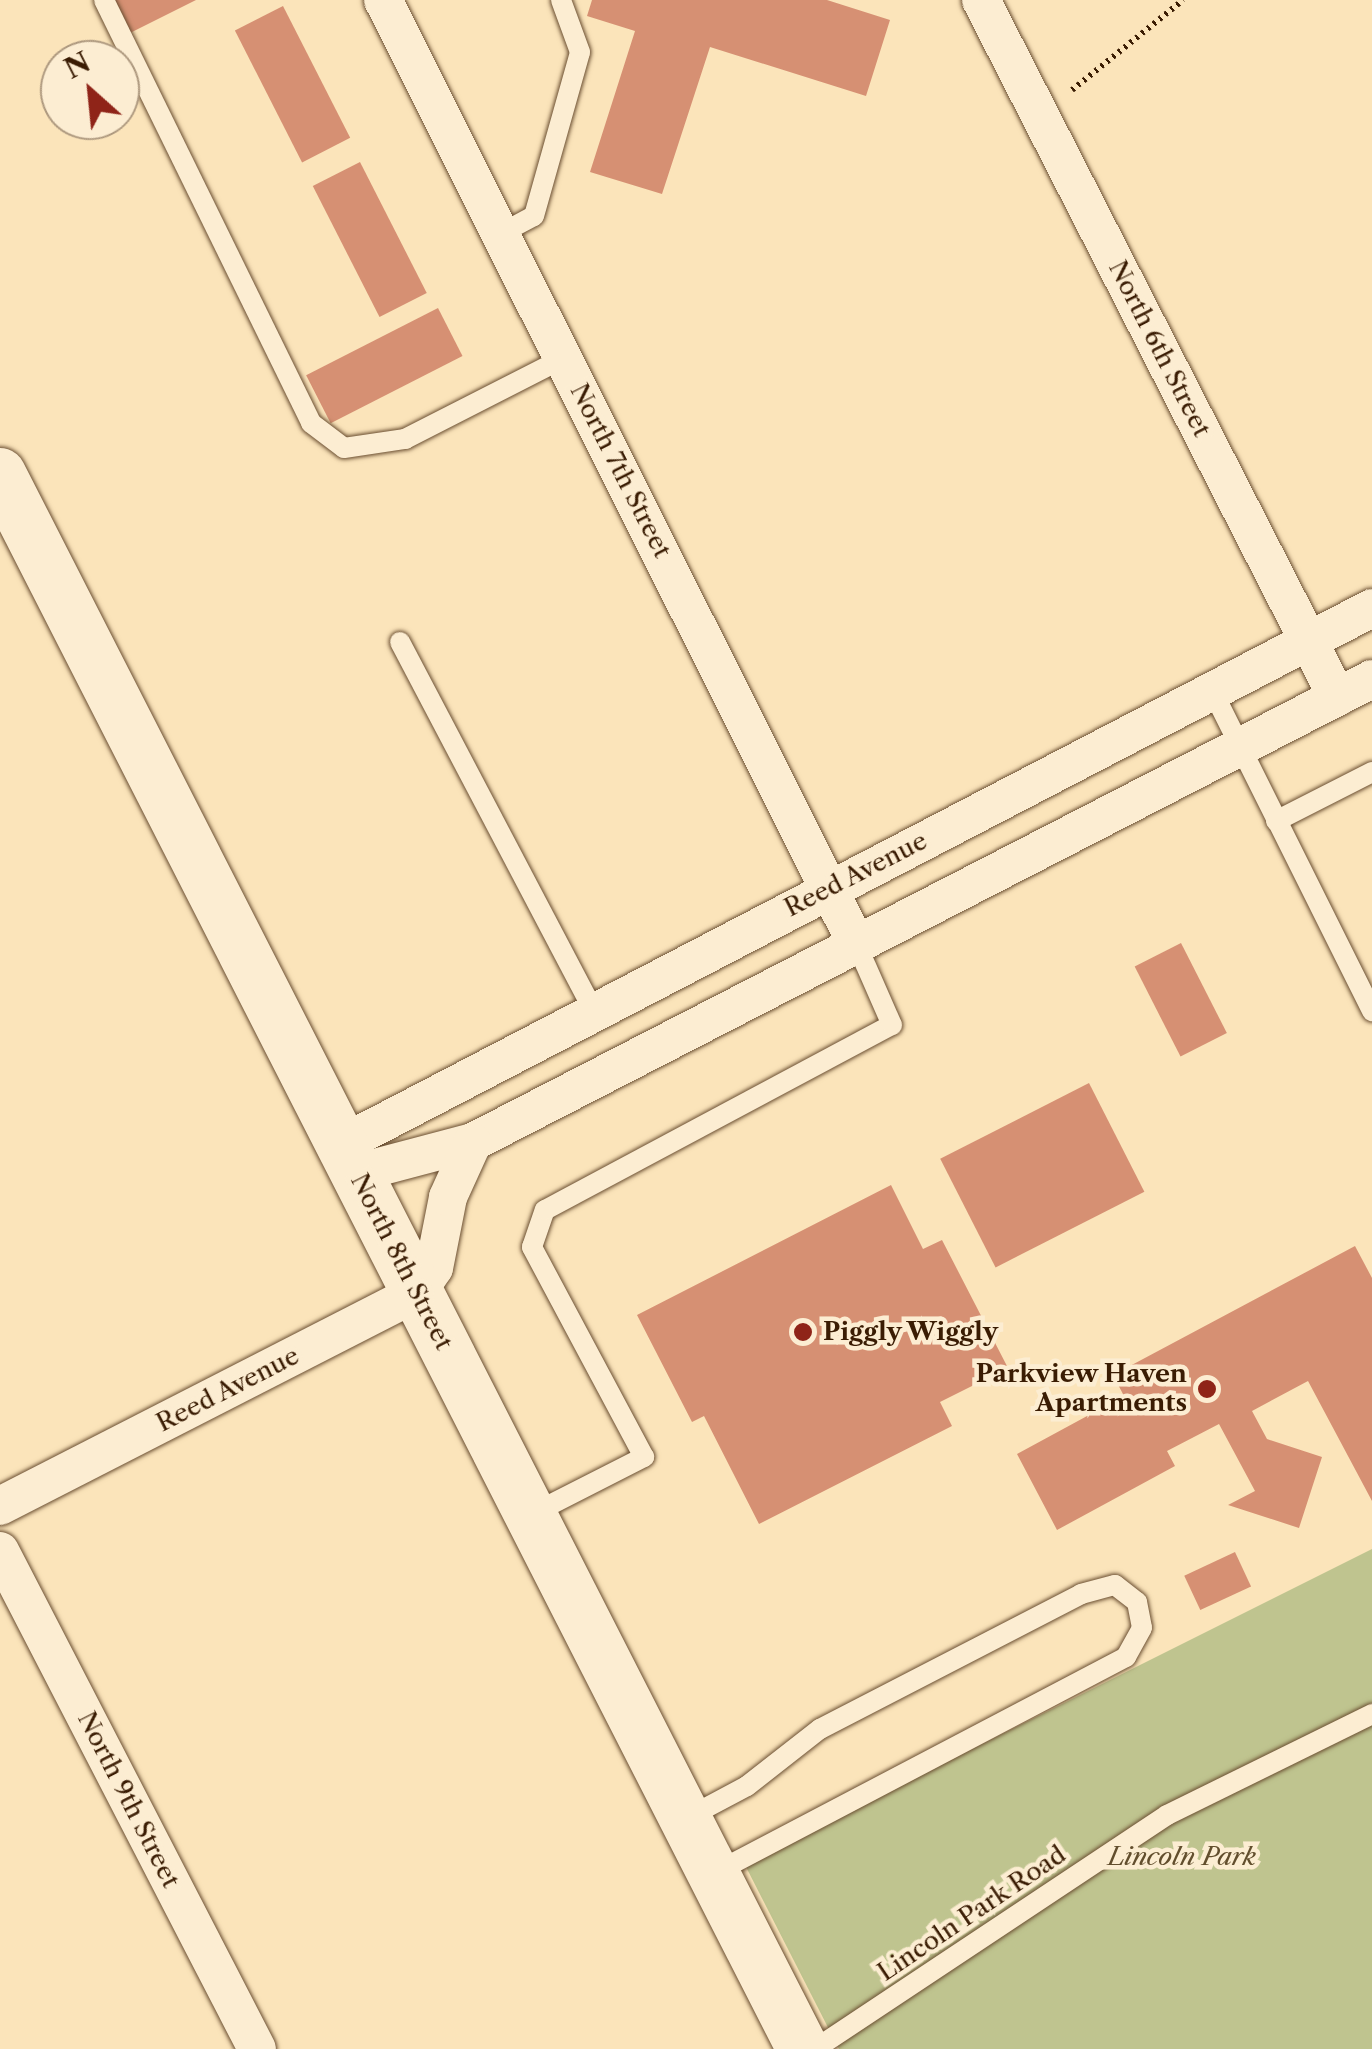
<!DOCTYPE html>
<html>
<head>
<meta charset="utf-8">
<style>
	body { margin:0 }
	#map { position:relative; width:1372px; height:2049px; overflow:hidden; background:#fbe4ba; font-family:"Libre Caslon Text",serif }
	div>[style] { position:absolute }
	.green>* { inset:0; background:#bfc48f }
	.building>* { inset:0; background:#d69073; transform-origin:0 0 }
	.path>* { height:6px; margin-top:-3px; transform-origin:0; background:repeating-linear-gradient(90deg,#3a1c03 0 2.5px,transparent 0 7.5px) }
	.roads { filter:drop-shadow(0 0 2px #6a4e31) drop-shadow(0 0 2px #6a4e31) }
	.lane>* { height:20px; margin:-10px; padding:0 10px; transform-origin:10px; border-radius:10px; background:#fcedd2 }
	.street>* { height:38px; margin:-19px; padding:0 19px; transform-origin:19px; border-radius:19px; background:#fcedd2 }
	.secondary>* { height:52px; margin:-26px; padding:0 26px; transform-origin:26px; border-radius:26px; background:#fcedd2 }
	.dots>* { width:28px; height:28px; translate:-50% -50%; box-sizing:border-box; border:5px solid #fcedd2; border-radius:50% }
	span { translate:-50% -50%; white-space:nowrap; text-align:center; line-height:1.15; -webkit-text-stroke:9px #fcedd2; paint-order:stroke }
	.street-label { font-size:25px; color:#3a1c03 }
	.poi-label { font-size:25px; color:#3a1c03; font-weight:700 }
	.left { translate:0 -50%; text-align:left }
	.right { translate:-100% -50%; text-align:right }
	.park-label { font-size:25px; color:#624e2d; font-style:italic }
	.north { position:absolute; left:40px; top:40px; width:100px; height:100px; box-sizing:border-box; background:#fcedd2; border:2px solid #ae997f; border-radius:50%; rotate:333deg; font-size:28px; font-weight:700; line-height:40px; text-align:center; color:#3a1c03 }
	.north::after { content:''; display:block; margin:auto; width:35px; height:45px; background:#8f2418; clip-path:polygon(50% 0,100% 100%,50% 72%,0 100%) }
</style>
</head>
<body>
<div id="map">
	<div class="green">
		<i style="clip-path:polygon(1372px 1549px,1372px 2049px,839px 2049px,744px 1863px)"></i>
	</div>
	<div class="building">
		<i style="clip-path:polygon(111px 0,196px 0,128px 34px)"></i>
		<i style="clip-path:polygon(592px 0,827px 0,890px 20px,866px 96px,710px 47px,662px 194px,590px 172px,635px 31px,587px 16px)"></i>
		<i style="left:283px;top:6px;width:148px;height:54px;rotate:63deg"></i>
		<i style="left:360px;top:162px;width:147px;height:53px;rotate:63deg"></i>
		<i style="left:438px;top:308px;width:54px;height:148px;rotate:63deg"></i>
		<i style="left:1181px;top:943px;width:101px;height:52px;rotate:63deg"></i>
		<i style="left:1089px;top:1083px;width:122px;height:167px;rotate:63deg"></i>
		<i style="clip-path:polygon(891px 1185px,923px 1249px,942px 1240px,1008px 1368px,940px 1402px,952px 1426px,759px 1524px,704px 1416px,692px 1422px,637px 1315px)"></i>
		<i style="clip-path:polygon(1355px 1246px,1372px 1278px,1372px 1501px,1308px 1381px,1252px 1411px,1267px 1439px,1322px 1457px,1299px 1528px,1228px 1505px,1255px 1491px,1219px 1424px,1167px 1451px,1175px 1466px,1057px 1530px,1017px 1454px,1124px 1396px,1113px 1375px)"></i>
		<i style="left:1235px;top:1552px;width:38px;height:56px;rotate:65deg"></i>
	</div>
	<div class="path">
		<i style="left:1072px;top:90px;width:143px;rotate:-39deg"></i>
	</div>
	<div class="roads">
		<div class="lane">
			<i style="left:104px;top:0;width:471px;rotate:63.9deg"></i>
			<i style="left:311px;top:423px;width:41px;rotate:37.1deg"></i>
			<i style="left:344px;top:448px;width:62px;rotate:-8.4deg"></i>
			<i style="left:405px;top:439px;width:178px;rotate:-27deg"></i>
			<i style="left:500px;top:234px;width:38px;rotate:-28deg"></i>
			<i style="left:534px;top:216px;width:170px;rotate:-74.3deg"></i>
			<i style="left:580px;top:52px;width:55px;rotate:-110.1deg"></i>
			<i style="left:400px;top:642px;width:418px;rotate:62.3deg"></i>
			<i style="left:1212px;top:690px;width:359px;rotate:63.5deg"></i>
			<i style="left:1276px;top:821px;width:108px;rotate:-27deg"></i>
			<i style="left:532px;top:1514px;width:126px;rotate:-27deg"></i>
			<i style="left:644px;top:1457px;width:238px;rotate:-118.1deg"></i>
			<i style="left:532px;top:1247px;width:39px;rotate:-71deg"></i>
			<i style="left:545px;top:1210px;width:393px;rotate:-28.1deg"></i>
			<i style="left:892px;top:1025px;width:90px;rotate:-113.7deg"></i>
			<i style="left:685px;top:1819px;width:70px;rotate:-28deg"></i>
			<i style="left:747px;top:1786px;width:93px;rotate:-38deg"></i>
			<i style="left:820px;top:1729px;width:294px;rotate:-27.3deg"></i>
			<i style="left:1081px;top:1594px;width:35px;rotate:-15deg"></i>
			<i style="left:1115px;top:1585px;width:28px;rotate:38deg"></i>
			<i style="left:1137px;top:1602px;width:26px;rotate:79deg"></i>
			<i style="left:1142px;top:1628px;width:33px;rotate:119deg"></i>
			<i style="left:1126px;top:1657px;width:464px;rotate:152.3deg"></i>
			<i style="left:815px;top:2049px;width:423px;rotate:-33.6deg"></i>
			<i style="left:1167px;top:1815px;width:229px;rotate:-26.2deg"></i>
		</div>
		<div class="street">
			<i style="left:383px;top:0;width:1055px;rotate:63.36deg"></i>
			<i style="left:981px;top:0;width:783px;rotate:62.94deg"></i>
			<i style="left:342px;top:1144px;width:1161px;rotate:-27.49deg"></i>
			<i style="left:356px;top:1173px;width:121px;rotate:-14.8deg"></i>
			<i style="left:473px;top:1142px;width:1011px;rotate:-27.25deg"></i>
			<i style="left:0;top:1506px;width:468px;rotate:-27.1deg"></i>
			<i style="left:417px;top:1293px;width:30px;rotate:-56deg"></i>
			<i style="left:434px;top:1268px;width:72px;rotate:-78.8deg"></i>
			<i style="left:448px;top:1197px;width:60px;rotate:-65.6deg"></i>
			<i style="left:0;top:1551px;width:560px;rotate:62.7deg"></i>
		</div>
		<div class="secondary">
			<i style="left:0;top:474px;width:1768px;rotate:62.99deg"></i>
		</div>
	</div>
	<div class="dots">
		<i style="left:803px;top:1332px;background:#8f2418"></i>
		<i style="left:1207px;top:1389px;background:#8f2418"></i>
	</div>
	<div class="street-label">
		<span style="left:1159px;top:349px;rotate:63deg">North 6th Street</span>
		<span style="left:620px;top:471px;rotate:63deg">North 7th Street</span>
		<span style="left:856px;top:875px;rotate:-27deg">Reed Avenue</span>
		<span style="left:401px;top:1262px;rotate:63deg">North 8th Street</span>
		<span style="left:228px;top:1390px;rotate:-27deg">Reed Avenue</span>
		<span style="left:128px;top:1800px;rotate:63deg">North 9th Street</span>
		<span style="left:972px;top:1914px;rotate:-34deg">Lincoln Park Road</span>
	</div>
	<div class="poi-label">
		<span class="left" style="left:823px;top:1332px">Piggly Wiggly</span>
		<span class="right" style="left:1187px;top:1389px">Parkview Haven<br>Apartments</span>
	</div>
	<div class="park-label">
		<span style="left:1182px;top:1857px">Lincoln Park</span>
	</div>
	<div class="north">N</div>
</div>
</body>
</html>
